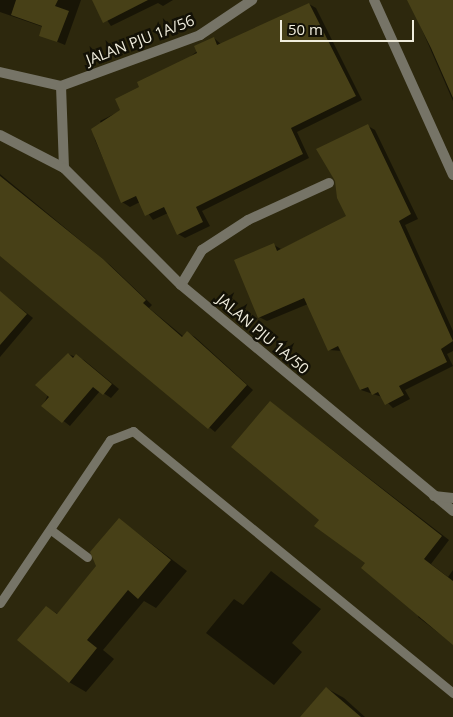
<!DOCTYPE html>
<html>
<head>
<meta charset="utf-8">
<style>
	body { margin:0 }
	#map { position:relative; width:453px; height:717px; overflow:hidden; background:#2d280d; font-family:"Open Sans",sans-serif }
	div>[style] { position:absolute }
	.shadow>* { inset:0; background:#0007 }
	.building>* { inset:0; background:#474017 }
	.lane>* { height:9px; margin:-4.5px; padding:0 4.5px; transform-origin:4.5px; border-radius:4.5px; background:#767467 }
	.street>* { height:10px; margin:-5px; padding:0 5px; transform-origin:5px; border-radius:5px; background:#767467 }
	span { translate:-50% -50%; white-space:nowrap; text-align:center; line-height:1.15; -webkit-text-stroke:5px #131106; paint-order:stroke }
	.street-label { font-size:15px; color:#f0eddd }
	.scale { position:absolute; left:280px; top:20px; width:134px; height:22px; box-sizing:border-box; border:2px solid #f0eddd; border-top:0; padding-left:6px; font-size:15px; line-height:18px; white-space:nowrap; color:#f0eddd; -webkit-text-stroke:4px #131106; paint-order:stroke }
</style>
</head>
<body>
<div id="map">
	<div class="shadow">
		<i style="clip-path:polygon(0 0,81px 0,65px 45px,41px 35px,43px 27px,0 12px)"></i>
		<i style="clip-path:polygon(93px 0,173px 0,163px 6px,158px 3px,111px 26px)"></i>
		<i style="clip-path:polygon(409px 0,453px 0,453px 101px)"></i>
		<i style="clip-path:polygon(309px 4px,316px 8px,362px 100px,297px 132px,309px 158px,202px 211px,210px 226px,185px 238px,178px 234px,168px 213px,153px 220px,140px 202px,130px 207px,122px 202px,95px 140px,93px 130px,102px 125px,100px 121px,122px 110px,214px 38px,222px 45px)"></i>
		<i style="clip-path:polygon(368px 126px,375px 130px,418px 219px,405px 225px,453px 331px,453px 351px,447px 354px,453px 366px,405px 390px,410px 399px,393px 408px,382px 397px,361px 390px,342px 351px,329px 350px,308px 304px,267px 321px,259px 317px,274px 245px,281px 249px,348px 217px)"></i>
		<i style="clip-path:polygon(0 174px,110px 265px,152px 305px,149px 308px,184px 337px,188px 333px,195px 337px,253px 390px,215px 432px,0 253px)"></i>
		<i style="clip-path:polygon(5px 296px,33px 318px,0 357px,0 301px)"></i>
		<i style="clip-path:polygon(68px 354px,84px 360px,119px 389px,111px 398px,100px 391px,70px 426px,43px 405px)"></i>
		<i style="clip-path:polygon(277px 407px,449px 540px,431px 564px,448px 577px,453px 570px,453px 644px,418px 617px,421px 612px,321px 520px)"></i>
		<i style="clip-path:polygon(119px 519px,187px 571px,156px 608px,144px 601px,103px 650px,114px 659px,86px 692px,69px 682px,46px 607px,58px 614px,98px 566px)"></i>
		<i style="clip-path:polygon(271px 571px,321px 609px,292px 643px,302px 652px,274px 685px,206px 633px,234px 599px,243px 605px)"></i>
		<i style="clip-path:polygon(326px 688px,344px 698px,365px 717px,302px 717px)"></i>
	</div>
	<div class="building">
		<i style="clip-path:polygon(16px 0,58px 0,55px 6px,69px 11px,57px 42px,39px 36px,42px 26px,11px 15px)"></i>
		<i style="clip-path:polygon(92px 0,148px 0,103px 23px)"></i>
		<i style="clip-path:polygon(407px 0,453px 0,453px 98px,431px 48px)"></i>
		<i style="clip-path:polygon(309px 3px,356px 96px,291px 128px,303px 154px,196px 207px,203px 222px,177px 235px,164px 207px,145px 216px,136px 196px,121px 203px,91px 129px,120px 110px,115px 99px,139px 87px,137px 82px,197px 53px,194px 46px,214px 37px,217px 45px)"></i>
		<i style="clip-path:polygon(368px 124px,411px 214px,399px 221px,453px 341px,441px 349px,447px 362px,399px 386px,404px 395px,385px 405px,378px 392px,372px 395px,368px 387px,360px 390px,338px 346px,328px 351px,304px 298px,258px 318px,234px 260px,274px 243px,277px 251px,346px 216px,337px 198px,335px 181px,316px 149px)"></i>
		<i style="clip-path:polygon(0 176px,103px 259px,146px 300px,143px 303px,182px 337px,187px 331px,247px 385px,208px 429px,0 256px)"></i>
		<i style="clip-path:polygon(0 291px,27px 314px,0 345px)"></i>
		<i style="clip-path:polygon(68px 353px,73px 358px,76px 354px,112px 384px,103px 395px,93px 387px,62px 423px,41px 406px,49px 397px,35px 385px)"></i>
		<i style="clip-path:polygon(270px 401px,442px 536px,424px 559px,453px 581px,453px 645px,361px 568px,365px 563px,314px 526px,319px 520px,231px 447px)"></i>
		<i style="clip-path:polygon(119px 518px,171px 560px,138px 599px,128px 590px,87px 640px,97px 648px,69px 683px,17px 640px,46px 606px,57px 614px,96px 566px,90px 552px)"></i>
		<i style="clip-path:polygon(326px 687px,361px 717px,300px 717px)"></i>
	</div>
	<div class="lane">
		<i style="left:51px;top:530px;width:45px;rotate:36.9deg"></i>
		<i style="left:0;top:603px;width:197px;rotate:-56deg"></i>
		<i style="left:110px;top:440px;width:25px;rotate:-21deg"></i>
		<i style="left:133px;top:431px;width:414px;rotate:39.3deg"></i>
	</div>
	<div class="street">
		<i style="left:374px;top:0;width:192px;rotate:65.7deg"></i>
		<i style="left:0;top:72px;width:63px;rotate:12.9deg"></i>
		<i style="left:61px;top:86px;width:148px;rotate:-20.1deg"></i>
		<i style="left:200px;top:35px;width:63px;rotate:-33.9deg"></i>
		<i style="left:61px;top:86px;width:82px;rotate:87.9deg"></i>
		<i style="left:0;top:135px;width:72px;rotate:27.3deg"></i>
		<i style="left:64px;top:168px;width:165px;rotate:45deg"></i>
		<i style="left:181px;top:285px;width:354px;rotate:39.7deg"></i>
		<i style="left:181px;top:285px;width:41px;rotate:-59deg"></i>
		<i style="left:202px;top:250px;width:55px;rotate:-33.1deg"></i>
		<i style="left:248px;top:220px;width:89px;rotate:-24.6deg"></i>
		<i style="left:434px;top:496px;width:19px;rotate:6deg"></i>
	</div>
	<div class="street-label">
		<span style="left:140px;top:40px;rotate:-21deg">JALAN PJU 1A/56</span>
		<span style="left:263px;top:334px;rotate:40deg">JALAN PJU 1A/50</span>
	</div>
	<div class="scale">50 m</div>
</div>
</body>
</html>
